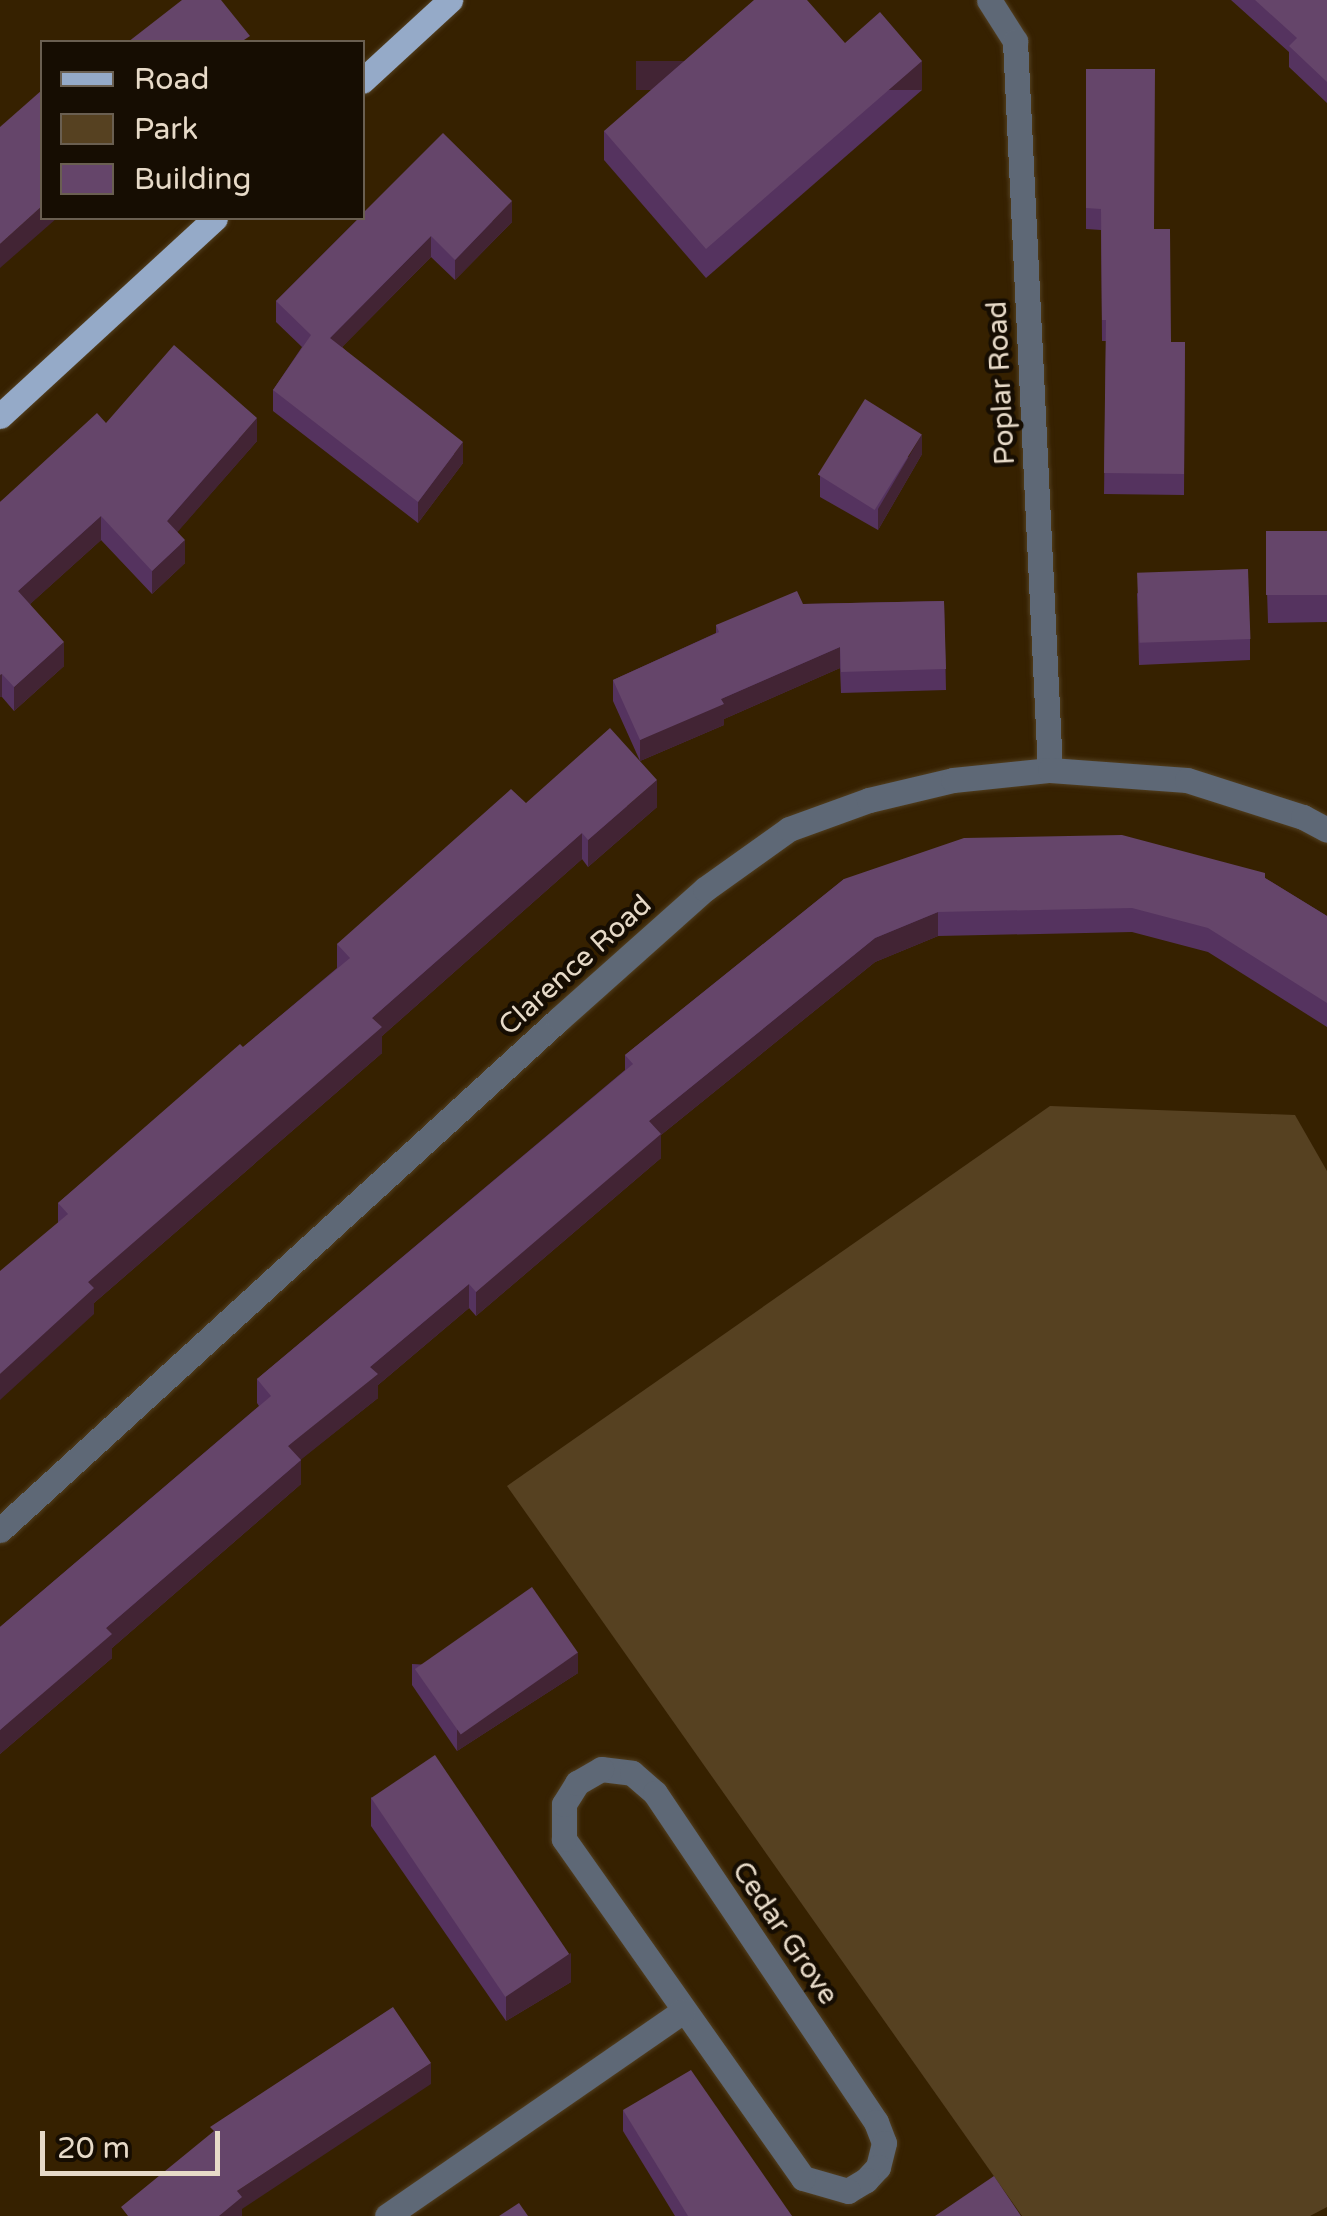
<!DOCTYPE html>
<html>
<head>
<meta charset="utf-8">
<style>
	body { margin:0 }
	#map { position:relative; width:1327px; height:2216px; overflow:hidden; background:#362100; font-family:"Varela Round",sans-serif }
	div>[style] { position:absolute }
	.green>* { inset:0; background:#564121 }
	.roads { filter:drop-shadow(0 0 2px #523f20) drop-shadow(0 0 2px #523f20) }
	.minor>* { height:25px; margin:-12.5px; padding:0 12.5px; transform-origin:12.5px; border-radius:12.5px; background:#5e6876 }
	.major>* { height:25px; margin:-12.5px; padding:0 12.5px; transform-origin:12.5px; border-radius:12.5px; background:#95aac8 }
	.wall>* { inset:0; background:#55335f }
	.shaded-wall>* { inset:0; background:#422434; transform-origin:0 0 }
	.building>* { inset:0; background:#65456a; transform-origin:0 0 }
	span { translate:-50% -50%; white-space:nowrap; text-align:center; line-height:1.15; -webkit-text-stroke:9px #160d02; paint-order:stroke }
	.street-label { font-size:28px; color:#e7dac8 }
	.legend { position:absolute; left:40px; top:40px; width:325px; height:180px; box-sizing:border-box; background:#160d02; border:2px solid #6a5f51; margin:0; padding:12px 18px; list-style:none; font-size:30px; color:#e7dac8 }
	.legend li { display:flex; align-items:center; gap:20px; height:50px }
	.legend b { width:50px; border:2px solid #6a5f51 }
	.scale { position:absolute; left:40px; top:2131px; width:180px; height:45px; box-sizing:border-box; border:5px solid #e7dac8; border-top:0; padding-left:12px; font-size:30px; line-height:35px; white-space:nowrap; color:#e7dac8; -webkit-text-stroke:8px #160d02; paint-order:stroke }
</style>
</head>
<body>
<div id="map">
	<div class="green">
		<i style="clip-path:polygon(1050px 1106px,1295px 1115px,1327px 1171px,1327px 2207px,1310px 2216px,1022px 2216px,507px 1486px)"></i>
	</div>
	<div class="roads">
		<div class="minor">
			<i style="left:989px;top:0;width:49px;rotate:57.6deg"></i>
			<i style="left:1015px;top:41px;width:730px;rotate:87.25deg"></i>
			<i style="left:0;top:1530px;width:757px;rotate:-42.43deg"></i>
			<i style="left:559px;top:1019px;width:195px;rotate:-41.7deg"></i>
			<i style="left:705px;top:889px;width:103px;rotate:-35.5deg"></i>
			<i style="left:789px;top:829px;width:85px;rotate:-19.9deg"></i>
			<i style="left:869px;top:800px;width:86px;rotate:-13.4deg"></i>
			<i style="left:953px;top:780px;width:98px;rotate:-5.9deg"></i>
			<i style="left:1050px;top:770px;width:137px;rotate:4.2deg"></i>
			<i style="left:1187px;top:780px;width:122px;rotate:17.7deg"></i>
			<i style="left:1303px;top:817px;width:27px;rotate:28deg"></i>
			<i style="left:601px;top:1769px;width:31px;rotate:7deg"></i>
			<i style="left:632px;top:1773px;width:30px;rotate:41deg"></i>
			<i style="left:655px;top:1793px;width:396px;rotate:56.1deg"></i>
			<i style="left:876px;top:2122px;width:22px;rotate:69deg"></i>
			<i style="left:884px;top:2143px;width:25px;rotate:104deg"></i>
			<i style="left:878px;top:2167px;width:18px;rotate:133deg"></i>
			<i style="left:866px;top:2180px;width:21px;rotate:149deg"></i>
			<i style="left:848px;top:2191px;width:47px;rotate:-163.9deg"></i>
			<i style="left:803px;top:2178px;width:415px;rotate:-125.2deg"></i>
			<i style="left:564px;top:1839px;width:35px;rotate:-90deg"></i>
			<i style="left:564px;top:1804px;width:25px;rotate:-58deg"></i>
			<i style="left:577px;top:1783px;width:28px;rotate:-30deg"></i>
			<i style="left:387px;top:2216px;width:360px;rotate:-34.7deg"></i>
		</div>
		<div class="major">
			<i style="left:362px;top:81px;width:120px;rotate:-42.6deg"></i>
			<i style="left:0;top:416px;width:292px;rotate:-42.6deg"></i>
		</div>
	</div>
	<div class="wall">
		<i style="clip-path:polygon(1231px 0,1327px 0,1327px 103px,1289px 67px,1289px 52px)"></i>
		<i style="clip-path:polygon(845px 43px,922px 90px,706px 278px,604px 160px,604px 131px)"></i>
		<i style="clip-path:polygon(1086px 69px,1154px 229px,1171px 342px,1185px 342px,1184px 495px,1104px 494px,1106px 341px,1102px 341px,1101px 230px,1086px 229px)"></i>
		<i style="clip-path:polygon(359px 218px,512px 222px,455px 280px,431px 257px,342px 347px,463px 463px,418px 523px,273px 411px,273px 390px,302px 347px,276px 322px,276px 301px)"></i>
		<i style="clip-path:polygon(106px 423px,257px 441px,177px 532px,185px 563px,152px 594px,101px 540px,30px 604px,64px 666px,14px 711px,2px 697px,0 502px)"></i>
		<i style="clip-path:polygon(922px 454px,878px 530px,820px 497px,820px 476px)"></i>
		<i style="clip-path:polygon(1327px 531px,1327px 622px,1268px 623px,1266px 559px)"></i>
		<i style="clip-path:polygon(1137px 593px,1250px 639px,1250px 660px,1139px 665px)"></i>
		<i style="clip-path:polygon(944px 601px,946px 690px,841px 693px,840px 668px,724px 719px,724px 725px,640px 761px,613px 701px,613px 680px,716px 633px,716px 625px,803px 604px)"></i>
		<i style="clip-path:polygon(526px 803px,657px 807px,588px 867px,582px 859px,382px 1036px,382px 1053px,94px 1303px,94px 1314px,58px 1222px,58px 1203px,337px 968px,337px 944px)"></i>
		<i style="clip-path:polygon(1265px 878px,1327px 916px,1327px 1027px,1208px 952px,1132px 932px,938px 936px,875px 962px,661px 1135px,661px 1158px,476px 1316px,469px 1308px,378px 1385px,378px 1398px,301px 1459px,301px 1484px,112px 1648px,112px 1658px,0 1754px,0 1627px,259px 1406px,257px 1403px,257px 1379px,625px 1070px,625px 1055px,844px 879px)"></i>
		<i style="clip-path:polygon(412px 1664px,578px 1673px,457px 1751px,412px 1685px)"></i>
		<i style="clip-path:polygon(371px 1797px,571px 1982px,506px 2021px,371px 1826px)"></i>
		<i style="clip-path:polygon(623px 2110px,792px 2216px,675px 2216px,623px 2131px)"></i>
	</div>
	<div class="shaded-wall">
		<i style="left:922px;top:61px;width:29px;height:286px;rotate:90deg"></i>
		<i style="clip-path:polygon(512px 201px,512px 222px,455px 280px,455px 260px)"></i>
		<i style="clip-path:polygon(42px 206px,42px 218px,57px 218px,0 268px,0 244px)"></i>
		<i style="clip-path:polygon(431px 236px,431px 257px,330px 359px,330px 338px)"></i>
		<i style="clip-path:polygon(257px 418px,257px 441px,167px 544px,167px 521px)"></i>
		<i style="clip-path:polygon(922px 434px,922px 454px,878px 530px,878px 509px)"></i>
		<i style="clip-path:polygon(463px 442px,463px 463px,418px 523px,418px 502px)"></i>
		<i style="clip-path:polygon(101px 516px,101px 540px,18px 615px,18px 591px)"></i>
		<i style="clip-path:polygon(185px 540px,185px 563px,152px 594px,152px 571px)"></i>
		<i style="clip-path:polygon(64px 642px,64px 666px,14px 711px,14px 687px)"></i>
		<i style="clip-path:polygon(840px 647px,840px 668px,724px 719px,724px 725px,640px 761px,640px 740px,721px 699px)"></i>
		<i style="left:2px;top:674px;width:23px;height:2px;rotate:90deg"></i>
		<i style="clip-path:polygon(657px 780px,657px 807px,588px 867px,588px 840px)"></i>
		<i style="clip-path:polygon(582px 833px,582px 859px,382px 1036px,382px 1053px,94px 1303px,94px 1314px,0 1400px,0 1374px,88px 1282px,372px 1018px)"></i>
		<i style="clip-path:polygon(938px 912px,938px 936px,875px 962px,661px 1135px,661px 1158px,476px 1316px,476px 1292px,649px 1121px,875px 938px)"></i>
		<i style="clip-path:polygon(469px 1284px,469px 1308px,378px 1385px,378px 1398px,288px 1470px,288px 1446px,370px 1367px)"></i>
		<i style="clip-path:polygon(301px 1460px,301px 1484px,112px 1648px,112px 1658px,0 1754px,0 1730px,106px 1628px)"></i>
		<i style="clip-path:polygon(578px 1652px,578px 1673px,457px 1751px,457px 1730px)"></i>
		<i style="clip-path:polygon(571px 1953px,571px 1982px,506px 2021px,506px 1992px)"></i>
		<i style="clip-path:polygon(431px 2063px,431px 2084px,242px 2209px,242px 2216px,219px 2216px,237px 2191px)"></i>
	</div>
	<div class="building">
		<i style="clip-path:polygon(182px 0,221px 0,250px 36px,241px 42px,128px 42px)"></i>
		<i style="clip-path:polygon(754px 0,807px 0,845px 43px,880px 12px,922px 61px,706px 249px,604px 131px)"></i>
		<i style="clip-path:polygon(1255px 0,1327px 0,1327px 82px,1289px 46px,1297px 38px)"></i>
		<i style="clip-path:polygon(1086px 69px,1155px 69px,1154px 229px,1170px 229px,1171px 342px,1185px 342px,1184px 474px,1104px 473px,1106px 320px,1102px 320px,1101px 209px,1086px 208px)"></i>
		<i style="clip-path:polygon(42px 90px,42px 206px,0 244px,0 127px)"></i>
		<i style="clip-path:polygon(443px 133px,512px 201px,455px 260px,431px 236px,330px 338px,463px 442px,418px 502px,273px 390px,311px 335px,276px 301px,359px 218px,362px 218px,362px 214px)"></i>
		<i style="clip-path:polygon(174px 345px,257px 418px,167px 521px,185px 540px,152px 571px,101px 516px,18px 591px,64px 642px,14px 687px,2px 674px,0 675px,0 502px,97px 413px,106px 423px)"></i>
		<i style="left:865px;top:399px;width:67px;height:89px;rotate:32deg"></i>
		<i style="left:1327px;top:531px;width:64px;height:61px;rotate:90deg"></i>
		<i style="left:1248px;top:569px;width:70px;height:111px;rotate:88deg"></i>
		<i style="clip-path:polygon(797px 591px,803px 604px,944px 601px,946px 669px,841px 672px,840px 647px,721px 699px,724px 704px,640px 740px,613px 680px,719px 632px,716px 625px)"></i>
		<i style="clip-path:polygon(610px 728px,657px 780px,588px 840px,582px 833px,372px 1018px,382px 1027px,88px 1282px,94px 1288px,0 1374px,0 1271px,68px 1214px,58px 1203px,240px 1044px,243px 1047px,350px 958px,337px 944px,511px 789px,526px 803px)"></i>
		<i style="clip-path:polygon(1122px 835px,1265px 873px,1265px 878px,1327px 916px,1327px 1003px,1208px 928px,1132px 908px,938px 912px,875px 938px,649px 1121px,661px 1134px,476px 1292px,469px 1284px,370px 1367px,378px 1374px,288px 1446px,301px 1460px,106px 1628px,112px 1634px,0 1730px,0 1627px,271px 1396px,257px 1379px,633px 1064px,625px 1055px,844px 879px,964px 838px)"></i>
		<i style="left:532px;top:1587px;width:80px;height:143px;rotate:55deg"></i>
		<i style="left:435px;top:1755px;width:240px;height:77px;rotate:56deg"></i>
		<i style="clip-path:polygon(393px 2007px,431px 2063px,237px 2191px,242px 2197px,219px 2216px,128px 2216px,121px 2207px,214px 2131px,210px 2127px)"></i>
		<i style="clip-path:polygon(691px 2070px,792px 2216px,688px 2216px,623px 2110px)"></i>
		<i style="clip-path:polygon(994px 2176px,1021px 2216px,935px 2216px)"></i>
		<i style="clip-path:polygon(519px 2203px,528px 2216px,499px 2216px)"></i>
	</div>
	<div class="street-label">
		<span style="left:1001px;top:383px;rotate:-93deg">Poplar Road</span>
		<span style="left:575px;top:965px;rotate:-42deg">Clarence Road</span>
		<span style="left:785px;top:1933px;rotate:56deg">Cedar Grove</span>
	</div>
	<ul class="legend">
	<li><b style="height:12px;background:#95aac8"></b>Road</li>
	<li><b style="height:28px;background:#564121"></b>Park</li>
	<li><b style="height:28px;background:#65456a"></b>Building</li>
	</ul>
	<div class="scale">20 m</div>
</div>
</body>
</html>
